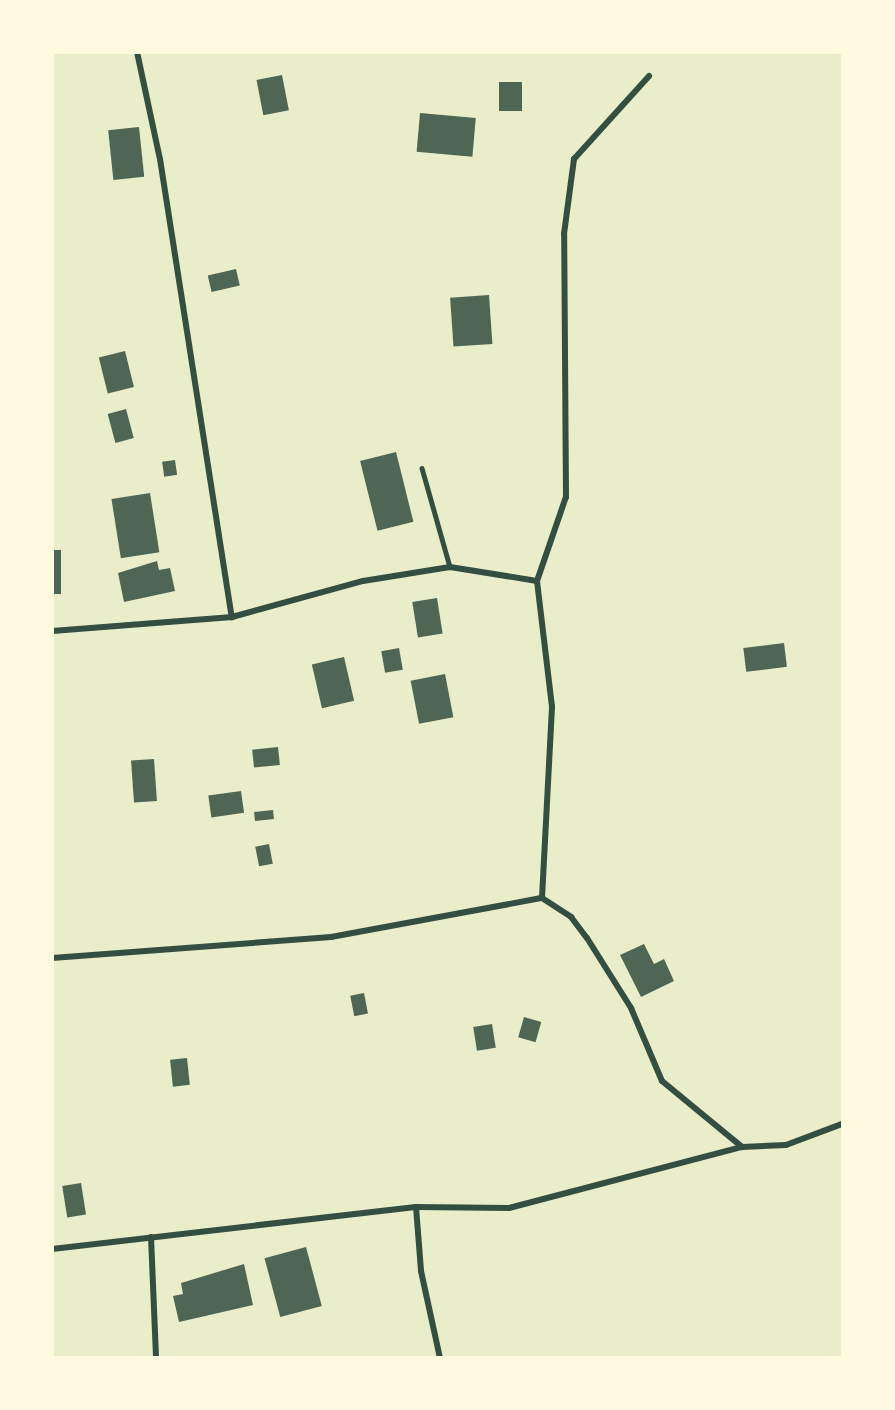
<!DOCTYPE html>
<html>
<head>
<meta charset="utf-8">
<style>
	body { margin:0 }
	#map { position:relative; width:895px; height:1410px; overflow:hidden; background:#e9edc9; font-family:"Space Grotesk",sans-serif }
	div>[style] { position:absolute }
	.building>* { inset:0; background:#4f6655; transform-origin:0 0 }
	.service>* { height:4.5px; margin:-2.25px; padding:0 2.25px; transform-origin:2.25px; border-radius:2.25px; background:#344e41 }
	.minor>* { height:6px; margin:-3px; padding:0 3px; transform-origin:3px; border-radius:3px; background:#344e41 }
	span { translate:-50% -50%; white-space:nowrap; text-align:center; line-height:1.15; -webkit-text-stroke:4.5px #fefae0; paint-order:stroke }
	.frame { position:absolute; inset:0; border:54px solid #fefae0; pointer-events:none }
</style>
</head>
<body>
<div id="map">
	<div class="building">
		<i style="left:282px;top:75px;width:36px;height:26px;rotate:79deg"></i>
		<i style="left:499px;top:82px;width:23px;height:29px"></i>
		<i style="left:420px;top:113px;width:56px;height:39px;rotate:5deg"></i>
		<i style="left:139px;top:127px;width:50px;height:31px;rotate:84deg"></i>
		<i style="left:236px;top:269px;width:17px;height:29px;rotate:77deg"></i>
		<i style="left:489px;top:295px;width:49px;height:39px;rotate:86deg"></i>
		<i style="left:125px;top:351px;width:37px;height:27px;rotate:76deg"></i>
		<i style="left:126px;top:409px;width:30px;height:19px;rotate:75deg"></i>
		<i style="left:396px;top:452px;width:72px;height:37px;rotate:76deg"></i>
		<i style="left:175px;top:460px;width:15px;height:13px;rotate:82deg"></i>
		<i style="left:150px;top:493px;width:60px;height:39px;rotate:81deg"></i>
		<i style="left:52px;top:550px;width:9px;height:44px"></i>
		<i style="clip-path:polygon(157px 561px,159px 570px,170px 568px,175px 591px,124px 602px,118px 573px)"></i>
		<i style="left:437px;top:598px;width:36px;height:25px;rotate:81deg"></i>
		<i style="left:784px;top:643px;width:24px;height:41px;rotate:83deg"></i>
		<i style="left:399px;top:648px;width:22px;height:18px;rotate:80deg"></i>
		<i style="left:344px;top:657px;width:45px;height:33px;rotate:77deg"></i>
		<i style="left:445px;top:674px;width:44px;height:35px;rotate:79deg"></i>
		<i style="left:278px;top:747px;width:18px;height:26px;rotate:84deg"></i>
		<i style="left:154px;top:759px;width:42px;height:23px;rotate:86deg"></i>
		<i style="left:241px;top:791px;width:22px;height:33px;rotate:82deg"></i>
		<i style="left:273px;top:810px;width:9px;height:19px;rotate:84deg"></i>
		<i style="left:269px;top:844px;width:20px;height:14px;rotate:79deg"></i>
		<i style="clip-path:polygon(644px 944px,654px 964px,664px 959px,674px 981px,641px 997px,620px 955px)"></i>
		<i style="left:364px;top:993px;width:21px;height:14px;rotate:79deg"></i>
		<i style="left:524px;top:1017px;width:18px;height:21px;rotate:16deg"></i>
		<i style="left:492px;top:1024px;width:24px;height:19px;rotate:81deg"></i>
		<i style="left:187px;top:1058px;width:27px;height:17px;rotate:84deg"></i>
		<i style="left:81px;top:1183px;width:32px;height:19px;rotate:81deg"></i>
		<i style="left:306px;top:1247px;width:61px;height:43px;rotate:75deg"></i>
		<i style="clip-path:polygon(244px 1264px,253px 1305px,179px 1322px,173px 1296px,183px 1294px,181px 1283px)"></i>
	</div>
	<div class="service">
		<i style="left:422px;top:468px;width:103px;rotate:74.2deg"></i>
	</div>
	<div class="minor">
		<i style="left:137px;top:52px;width:109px;rotate:77.9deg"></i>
		<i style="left:160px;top:159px;width:464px;rotate:81.1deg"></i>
		<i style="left:537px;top:581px;width:127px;rotate:83.2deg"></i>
		<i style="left:552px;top:707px;width:191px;rotate:93deg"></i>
		<i style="left:52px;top:631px;width:181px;rotate:-4.4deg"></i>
		<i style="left:232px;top:617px;width:136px;rotate:-15.4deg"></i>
		<i style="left:363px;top:581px;width:88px;rotate:-9.1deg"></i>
		<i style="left:450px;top:567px;width:88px;rotate:9.1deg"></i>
		<i style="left:537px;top:581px;width:89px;rotate:-71deg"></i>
		<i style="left:566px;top:497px;width:263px;rotate:-90.4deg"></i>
		<i style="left:564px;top:234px;width:76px;rotate:-82.4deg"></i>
		<i style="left:574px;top:159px;width:112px;rotate:-47.9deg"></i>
		<i style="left:52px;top:958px;width:280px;rotate:-4.3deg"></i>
		<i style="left:331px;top:937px;width:215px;rotate:-10.5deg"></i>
		<i style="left:542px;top:898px;width:35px;rotate:33deg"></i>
		<i style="left:571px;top:917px;width:26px;rotate:53deg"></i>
		<i style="left:587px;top:938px;width:83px;rotate:57.8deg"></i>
		<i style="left:631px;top:1008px;width:79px;rotate:67deg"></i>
		<i style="left:662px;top:1081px;width:104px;rotate:39.5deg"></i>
		<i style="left:416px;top:1207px;width:64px;rotate:85.5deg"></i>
		<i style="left:421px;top:1271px;width:89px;rotate:77.7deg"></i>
		<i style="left:151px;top:1237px;width:121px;rotate:87.6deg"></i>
		<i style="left:52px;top:1249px;width:366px;rotate:-6.6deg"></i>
		<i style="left:416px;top:1207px;width:93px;rotate:0.6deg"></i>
		<i style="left:509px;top:1208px;width:241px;rotate:-14.7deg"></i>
		<i style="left:742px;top:1147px;width:44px;rotate:-2.6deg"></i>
		<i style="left:786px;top:1145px;width:60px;rotate:-20.6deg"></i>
	</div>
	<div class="frame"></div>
</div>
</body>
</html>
